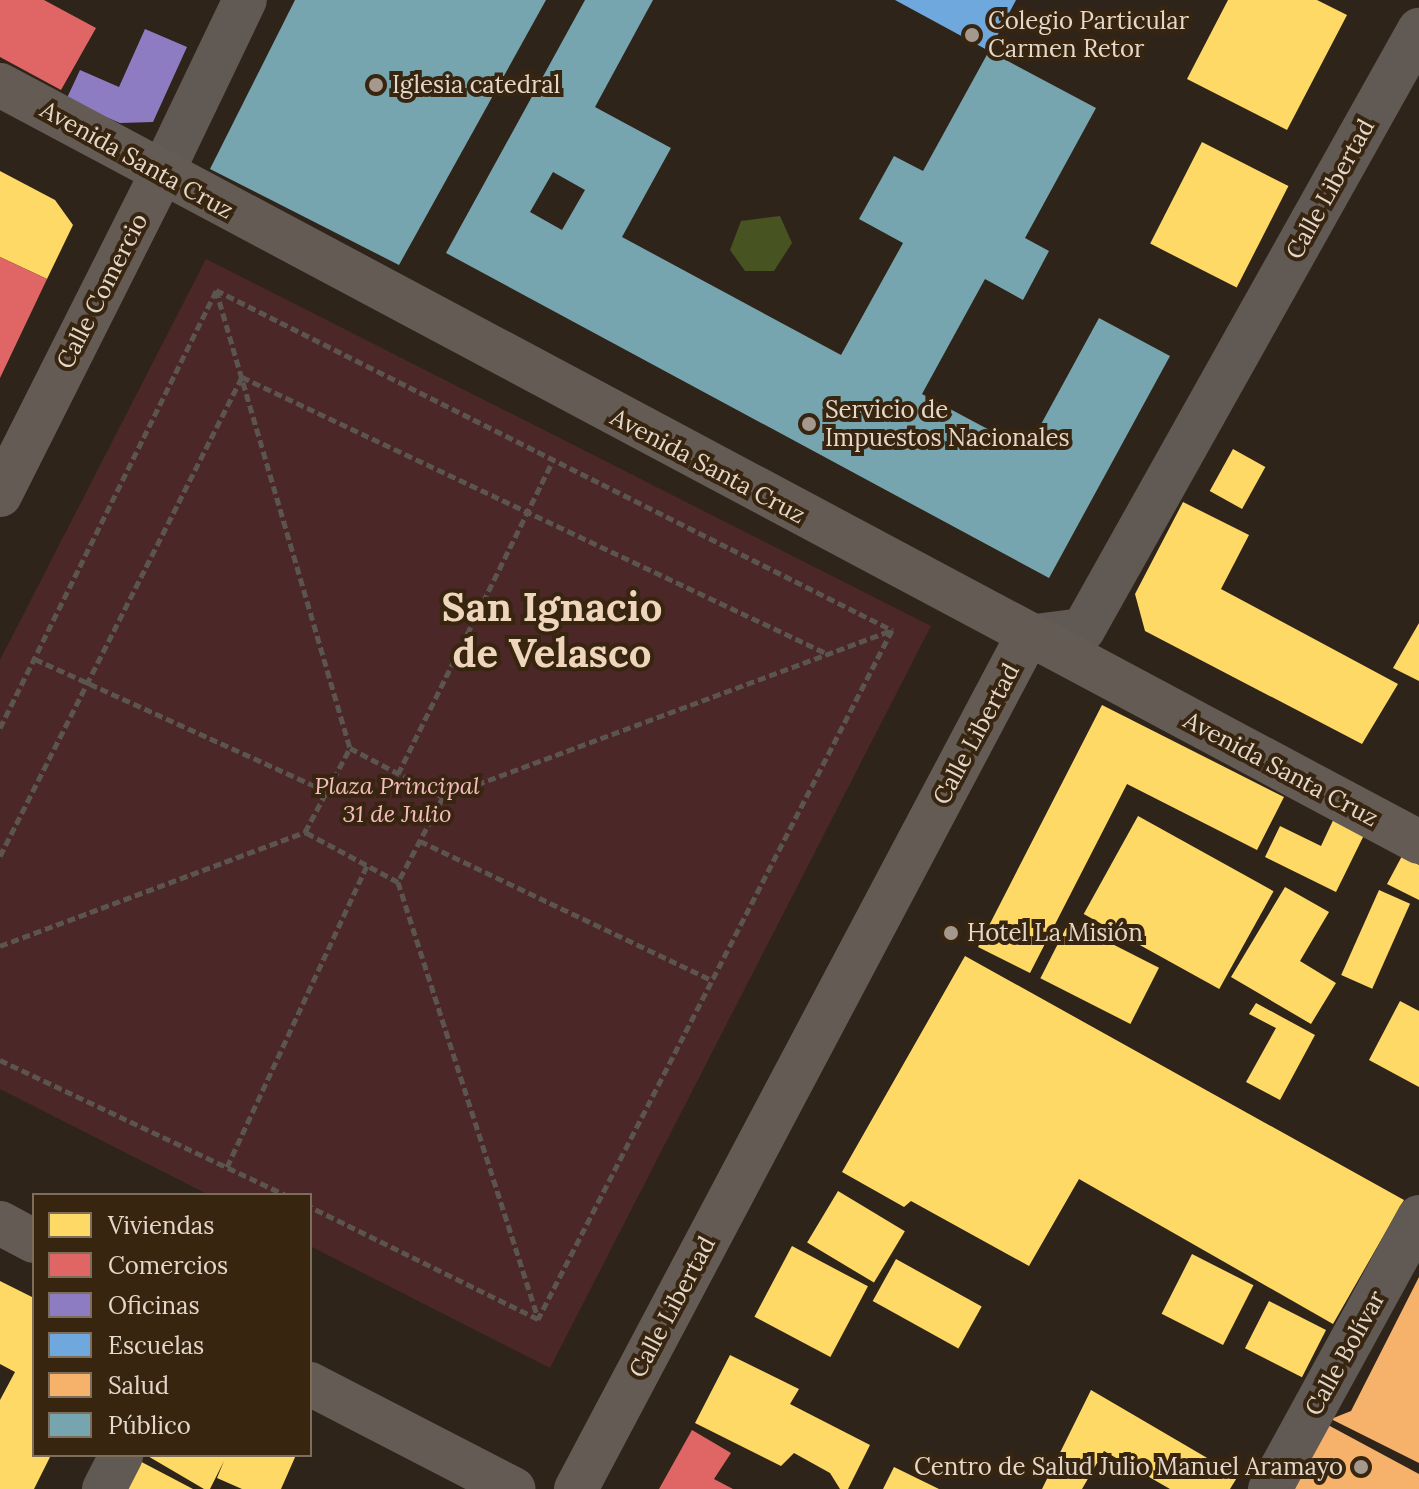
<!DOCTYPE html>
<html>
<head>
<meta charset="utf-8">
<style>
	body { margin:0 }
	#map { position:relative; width:1419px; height:1489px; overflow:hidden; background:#2f2419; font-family:Lora,serif }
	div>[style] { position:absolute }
	.green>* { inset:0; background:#4b2728 }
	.water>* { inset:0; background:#485322 }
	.homes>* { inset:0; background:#ffd966; transform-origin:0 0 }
	.shops>* { inset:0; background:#e06666 }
	.offices>* { inset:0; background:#8e7cc3 }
	.schools>* { inset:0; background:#6fa8dc }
	.health>* { inset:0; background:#f6b26b }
	.public>* { inset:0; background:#76a5af }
	.path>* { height:5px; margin-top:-2.5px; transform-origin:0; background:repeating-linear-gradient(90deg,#5c544f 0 8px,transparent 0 12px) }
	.street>* { height:44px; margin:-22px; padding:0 22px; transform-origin:22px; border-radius:22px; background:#615954 }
	.secondary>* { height:44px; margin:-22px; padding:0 22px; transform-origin:22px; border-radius:22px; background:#655b55 }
	.dots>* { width:22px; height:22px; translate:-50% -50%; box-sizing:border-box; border:4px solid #382510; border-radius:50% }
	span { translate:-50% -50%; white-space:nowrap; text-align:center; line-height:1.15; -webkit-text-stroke:8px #382510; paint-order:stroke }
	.poi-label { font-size:24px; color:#e4d8cb }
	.left { translate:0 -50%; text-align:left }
	.right { translate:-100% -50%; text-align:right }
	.street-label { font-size:24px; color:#e4d8cb }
	.park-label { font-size:24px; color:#f5bcbe; font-style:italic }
	.town-label { font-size:40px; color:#eed5bc; font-weight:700 }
	.legend { position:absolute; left:32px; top:1193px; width:280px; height:264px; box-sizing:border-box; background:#382510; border:2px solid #7d6d5b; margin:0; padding:10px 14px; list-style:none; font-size:24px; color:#e4d8cb }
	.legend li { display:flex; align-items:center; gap:16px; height:40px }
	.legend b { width:40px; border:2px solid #7d6d5b }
</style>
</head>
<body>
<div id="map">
	<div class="green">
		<i style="clip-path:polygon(206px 259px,931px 626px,550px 1368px,310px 1246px,310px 1195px,209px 1195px,0 1089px,0 660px)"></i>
	</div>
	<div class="water">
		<i style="clip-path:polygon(780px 216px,792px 243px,774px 271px,745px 271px,730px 250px,741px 221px)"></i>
	</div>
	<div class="homes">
		<i style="clip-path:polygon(1228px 0,1317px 0,1347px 15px,1287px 130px,1187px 79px)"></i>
		<i style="left:1202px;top:142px;width:97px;height:114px;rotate:27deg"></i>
		<i style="clip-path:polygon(0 171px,55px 200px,73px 225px,47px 279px,0 257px)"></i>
		<i style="left:1233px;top:449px;width:37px;height:48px;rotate:29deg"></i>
		<i style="clip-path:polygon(1183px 502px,1249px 535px,1221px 589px,1398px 684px,1362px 744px,1145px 631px,1135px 594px)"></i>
		<i style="clip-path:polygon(1419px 623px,1419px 681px,1393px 668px)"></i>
		<i style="clip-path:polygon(1102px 705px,1284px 797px,1257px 850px,1127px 784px,1030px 973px,978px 947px)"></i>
		<i style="clip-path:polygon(1336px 814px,1367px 829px,1336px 892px,1265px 857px,1280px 826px,1321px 846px)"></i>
		<i style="left:1138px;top:816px;width:155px;height:112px;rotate:29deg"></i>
		<i style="clip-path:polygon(1402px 856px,1419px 865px,1419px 900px,1387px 884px)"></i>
		<i style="clip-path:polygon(1285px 887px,1329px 912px,1300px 961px,1336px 983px,1311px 1024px,1231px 977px)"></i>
		<i style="left:1379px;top:890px;width:34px;height:93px;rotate:24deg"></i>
		<i style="left:1069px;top:922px;width:101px;height:63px;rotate:27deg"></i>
		<i style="clip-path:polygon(965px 956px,1404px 1200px,1333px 1324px,1079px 1179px,1029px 1266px,911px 1201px,904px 1207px,842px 1172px)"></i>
		<i style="clip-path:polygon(1400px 1001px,1419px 1011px,1419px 1087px,1369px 1060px)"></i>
		<i style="clip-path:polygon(1256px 1003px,1315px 1035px,1280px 1100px,1246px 1082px,1276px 1028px,1249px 1014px)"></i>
		<i style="left:838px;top:1191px;width:78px;height:60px;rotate:31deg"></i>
		<i style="left:792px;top:1246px;width:86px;height:80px;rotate:28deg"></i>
		<i style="left:1192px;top:1254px;width:69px;height:67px;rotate:27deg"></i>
		<i style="left:896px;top:1259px;width:98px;height:48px;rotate:29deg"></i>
		<i style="clip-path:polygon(0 1281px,34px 1298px,34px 1455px,51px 1455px,34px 1489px,0 1489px,0 1400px,15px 1372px,0 1364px)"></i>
		<i style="left:1269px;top:1301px;width:64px;height:53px;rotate:27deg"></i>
		<i style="clip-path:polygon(730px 1355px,799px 1389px,790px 1404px,870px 1445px,848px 1489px,840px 1489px,830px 1473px,794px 1453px,781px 1466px,695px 1423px)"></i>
		<i style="clip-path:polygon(1091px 1390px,1238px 1476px,1230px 1489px,1170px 1489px,1104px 1451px,1082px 1489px,1042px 1489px)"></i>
		<i style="clip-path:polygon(146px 1455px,296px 1455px,281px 1489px,242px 1489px,217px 1478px,224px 1461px,210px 1489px,204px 1489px)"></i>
		<i style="clip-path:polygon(132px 1457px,193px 1489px,116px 1489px)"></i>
		<i style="clip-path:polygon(894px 1467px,939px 1489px,883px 1489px)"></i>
	</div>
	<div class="shops">
		<i style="clip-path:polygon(0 0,44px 0,96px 28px,61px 90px,0 57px)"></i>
		<i style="clip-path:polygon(0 257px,47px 279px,0 378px)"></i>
		<i style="clip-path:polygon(692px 1430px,731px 1453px,714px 1479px,733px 1489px,659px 1489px)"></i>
	</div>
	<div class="offices">
		<i style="clip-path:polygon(145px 29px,187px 47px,153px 122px,120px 123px,66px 100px,80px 70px,119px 87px)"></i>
	</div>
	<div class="schools">
		<i style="clip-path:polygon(895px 0,1016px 0,989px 51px)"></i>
	</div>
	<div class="health">
		<i style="clip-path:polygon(1419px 1277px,1419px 1463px,1331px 1419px,1351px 1411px)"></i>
		<i style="clip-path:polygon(1328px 1425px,1419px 1474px,1419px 1489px,1292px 1489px)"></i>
	</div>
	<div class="public">
		<i style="clip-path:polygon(295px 0,546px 0,399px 265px,210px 169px)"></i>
		<i style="clip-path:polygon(evenodd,585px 0,653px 0,595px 107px,671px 148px,622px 237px,841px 355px,903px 243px,859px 219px,894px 156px,923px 171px,989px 51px,1096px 108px,1025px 238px,1049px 251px,1023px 300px,985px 279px,922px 394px,1027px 450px,1099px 318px,1170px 356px,1049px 578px,446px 253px,585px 0,553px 172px,585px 190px,562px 230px,530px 212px,553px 172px)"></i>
	</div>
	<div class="path">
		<i style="left:216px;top:290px;width:757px;rotate:26.7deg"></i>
		<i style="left:892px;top:630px;width:775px;rotate:117.19deg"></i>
		<i style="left:538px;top:1319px;width:254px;rotate:-153.8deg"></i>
		<i style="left:216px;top:290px;width:477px;rotate:73.7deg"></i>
		<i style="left:35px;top:659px;width:320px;rotate:24.4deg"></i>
		<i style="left:0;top:728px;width:488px;rotate:-63.7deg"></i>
		<i style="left:398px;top:774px;width:348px;rotate:-63.7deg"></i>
		<i style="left:443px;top:797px;width:479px;rotate:-20.4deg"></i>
		<i style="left:420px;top:841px;width:323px;rotate:25.5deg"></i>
		<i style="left:0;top:856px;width:537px;rotate:-63.2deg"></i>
		<i style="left:242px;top:377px;width:648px;rotate:25.3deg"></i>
		<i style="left:398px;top:882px;width:459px;rotate:72.2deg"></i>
		<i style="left:0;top:946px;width:326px;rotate:-20.5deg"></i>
		<i style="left:305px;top:832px;width:95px;rotate:-61.8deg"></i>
		<i style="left:350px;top:748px;width:105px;rotate:27.8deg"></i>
		<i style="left:443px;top:797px;width:96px;rotate:117.9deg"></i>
		<i style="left:398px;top:882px;width:106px;rotate:-151.7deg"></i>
		<i style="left:0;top:1060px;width:315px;rotate:25.3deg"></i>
		<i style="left:227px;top:1167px;width:333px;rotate:-65.1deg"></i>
	</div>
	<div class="street">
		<i style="left:161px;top:175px;width:194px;rotate:-64.4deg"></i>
		<i style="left:1027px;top:637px;width:56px;rotate:-7.1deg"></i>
		<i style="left:1083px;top:630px;width:688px;rotate:-60.75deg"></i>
		<i style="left:104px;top:1489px;width:38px;rotate:-63deg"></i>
		<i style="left:1270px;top:1489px;width:310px;rotate:-61.3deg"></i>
	</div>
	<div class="secondary">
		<i style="left:0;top:85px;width:1608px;rotate:28.08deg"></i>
		<i style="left:0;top:495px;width:358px;rotate:-63.3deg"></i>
		<i style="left:0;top:1223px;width:38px;rotate:28deg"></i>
		<i style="left:310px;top:1384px;width:229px;rotate:27.3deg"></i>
		<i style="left:576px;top:1489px;width:964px;rotate:-62.11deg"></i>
	</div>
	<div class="dots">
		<i style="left:972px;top:35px;background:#a5998d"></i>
		<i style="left:376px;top:85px;background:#a5998d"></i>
		<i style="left:809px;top:424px;background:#a5998d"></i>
		<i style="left:951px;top:933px;background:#a5998d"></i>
		<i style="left:1361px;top:1467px;background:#a5998d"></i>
	</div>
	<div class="poi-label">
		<span class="left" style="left:988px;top:35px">Colegio Particular<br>Carmen Retor</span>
		<span class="left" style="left:392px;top:85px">Iglesia catedral</span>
		<span class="left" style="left:825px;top:424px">Servicio de<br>Impuestos Nacionales</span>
		<span class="left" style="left:967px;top:933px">Hotel La Misión</span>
		<span class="right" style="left:1343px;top:1467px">Centro de Salud Julio Manuel Aramayo</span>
	</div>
	<div class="street-label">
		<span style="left:137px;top:160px;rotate:29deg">Avenida Santa Cruz</span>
		<span style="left:1330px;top:189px;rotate:-61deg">Calle Libertad</span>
		<span style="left:102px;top:291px;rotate:-63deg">Calle Comercio</span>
		<span style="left:708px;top:466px;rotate:28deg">Avenida Santa Cruz</span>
		<span style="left:976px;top:734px;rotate:-62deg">Calle Libertad</span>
		<span style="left:1281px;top:769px;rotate:28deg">Avenida Santa Cruz</span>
		<span style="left:672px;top:1307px;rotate:-62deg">Calle Libertad</span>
		<span style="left:1345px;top:1353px;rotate:-61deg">Calle Bolívar</span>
	</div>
	<div class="park-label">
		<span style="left:397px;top:800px">Plaza Principal<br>31 de Julio</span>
	</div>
	<div class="town-label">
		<span style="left:552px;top:630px">San Ignacio<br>de Velasco</span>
	</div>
	<ul class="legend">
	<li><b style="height:22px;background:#ffd966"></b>Viviendas</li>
	<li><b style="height:22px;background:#e06666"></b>Comercios</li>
	<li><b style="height:22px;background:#8e7cc3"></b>Oficinas</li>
	<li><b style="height:22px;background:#6fa8dc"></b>Escuelas</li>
	<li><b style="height:22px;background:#f6b26b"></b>Salud</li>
	<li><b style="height:22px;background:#76a5af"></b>Público</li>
	</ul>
</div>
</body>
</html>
